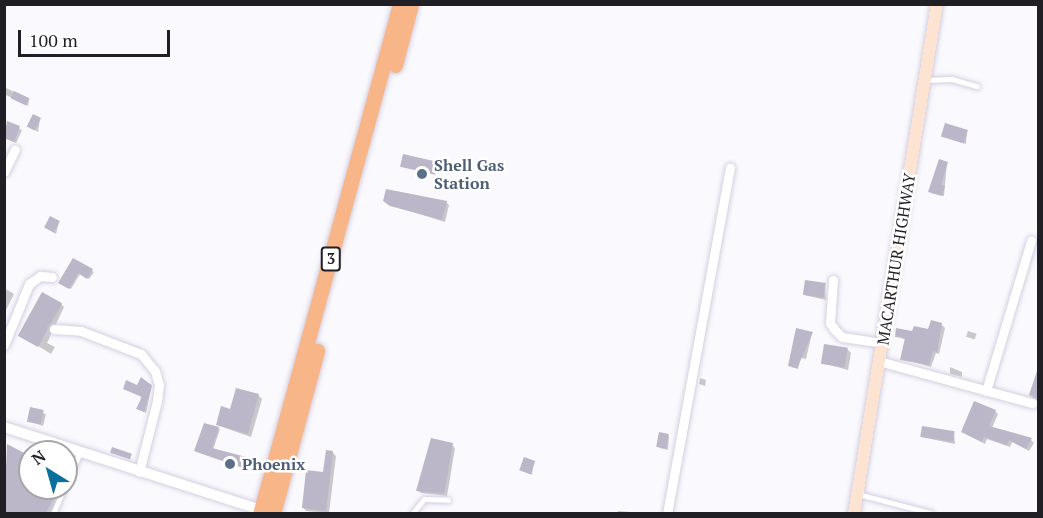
<!DOCTYPE html>
<html>
<head>
<meta charset="utf-8">
<style>
	body { margin:0 }
	#map { position:relative; width:1043px; height:518px; overflow:hidden; background:#faf9fd; font-family:"PT Serif",serif }
	div>[style] { position:absolute }
	.shadow>* { inset:0; background:#0003; transform-origin:0 0 }
	.building>* { inset:0; background:#bbb6c8; transform-origin:0 0 }
	.roads { filter:drop-shadow(0 0 2px #d4cfe1) drop-shadow(0 0 2px #d4cfe1) }
	.service>* { height:4.5px; margin:-2.25px; padding:0 2.25px; transform-origin:2.25px; border-radius:2.25px; background:#fff }
	.minor>* { height:9px; margin:-4.5px; padding:0 4.5px; transform-origin:4.5px; border-radius:4.5px; background:#fff }
	.tertiary>* { height:10px; margin:-5px; padding:0 5px; transform-origin:5px; border-radius:5px; background:#fff }
	.secondary>* { height:12px; margin:-6px; padding:0 6px; transform-origin:6px; border-radius:6px; background:#fde4d2 }
	.trunk>* { height:15px; margin:-7.5px; padding:0 7.5px; transform-origin:7.5px; border-radius:7.5px; background:#f8b688 }
	.dots>* { width:16px; height:16px; translate:-50% -50%; box-sizing:border-box; border:3px solid #fff; border-radius:50% }
	span { translate:-50% -50%; white-space:nowrap; text-align:center; line-height:1.15; -webkit-text-stroke:5px #fff; paint-order:stroke }
	.shield-label span { padding:2px 4px; background:#fff; border:2px solid; border-radius:4px; -webkit-text-stroke-width:0 }
	.shield-label { font-size:15px; color:#211f26; font-weight:700 }
	.service-label { font-size:16px; color:#4e5e75; font-weight:700 }
	.left { translate:0 -50%; text-align:left }
	.street-label { font-size:16px; color:#211f26 }
	.frame { position:absolute; inset:0; border:6px solid #211f26; pointer-events:none }
	.north { position:absolute; left:18px; top:440px; width:60px; height:60px; box-sizing:border-box; background:#fff; border:2px solid #a6a5a8; border-radius:50%; rotate:323deg; font-size:16px; font-weight:700; line-height:24px; text-align:center; color:#211f26 }
	.north::after { content:''; display:block; margin:auto; width:21px; height:27px; background:#096f9c; clip-path:polygon(50% 0,100% 100%,50% 72%,0 100%) }
	.scale { position:absolute; left:18px; top:30px; width:152px; height:27px; box-sizing:border-box; border:3px solid #211f26; border-top:0; padding-left:8px; font-size:18px; line-height:21px; white-space:nowrap; color:#211f26; -webkit-text-stroke:4px #fff; paint-order:stroke }
</style>
</head>
<body>
<div id="map">
	<div class="shadow">
		<i style="clip-path:polygon(4px 87px,29px 99px,28px 106px,4px 94px)"></i>
		<i style="clip-path:polygon(40px 119px,38px 132px,29px 127px)"></i>
		<i style="clip-path:polygon(8px 123px,22px 130px,16px 143px,4px 138px)"></i>
		<i style="clip-path:polygon(967px 131px,966px 144px,943px 136px)"></i>
		<i style="clip-path:polygon(947px 163px,944px 196px,931px 193px)"></i>
		<i style="clip-path:polygon(446px 202px,449px 205px,445px 222px,387px 204px)"></i>
		<i style="clip-path:polygon(59px 222px,56px 234px,46px 228px)"></i>
		<i style="clip-path:polygon(74px 260px,94px 272px,89px 279px,80px 274px,71px 289px,62px 284px)"></i>
		<i style="clip-path:polygon(825px 284px,826px 300px,804px 295px)"></i>
		<i style="clip-path:polygon(4px 288px,14px 294px,4px 314px)"></i>
		<i style="clip-path:polygon(61px 304px,64px 307px,47px 343px,55px 347px,51px 354px,22px 336px)"></i>
		<i style="clip-path:polygon(942px 325px,945px 328px,939px 354px,936px 353px,931px 367px,902px 359px,906px 340px,896px 336px,929px 331px)"></i>
		<i style="left:968px;top:331px;width:9px;height:6px;rotate:18deg"></i>
		<i style="clip-path:polygon(812px 333px,806px 359px,801px 358px,798px 369px,791px 367px)"></i>
		<i style="clip-path:polygon(847px 349px,851px 353px,848px 370px,822px 363px)"></i>
		<i style="clip-path:polygon(950px 367px,962px 372px,962px 377px,950px 374px)"></i>
		<i style="clip-path:polygon(700px 378px,706px 380px,705px 386px,699px 384px)"></i>
		<i style="clip-path:polygon(142px 379px,152px 385px,146px 413px,140px 410px)"></i>
		<i style="clip-path:polygon(258px 395px,262px 399px,251px 437px,217px 425px,231px 410px)"></i>
		<i style="clip-path:polygon(31px 409px,46px 414px,43px 426px,29px 421px)"></i>
		<i style="clip-path:polygon(995px 411px,998px 414px,992px 428px,1031px 440px,1034px 443px,1029px 451px,1012px 442px,1010px 447px,987px 439px,985px 444px,962px 432px)"></i>
		<i style="clip-path:polygon(205px 424px,220px 429px,213px 450px,245px 458px,244px 468px,197px 452px)"></i>
		<i style="clip-path:polygon(954px 433px,955px 444px,921px 437px)"></i>
		<i style="clip-path:polygon(669px 436px,668px 450px,660px 448px,657px 446px)"></i>
		<i style="clip-path:polygon(452px 445px,455px 448px,447px 496px,421px 493px,418px 490px)"></i>
		<i style="clip-path:polygon(8px 446px,30px 458px,30px 488px,65px 488px,52px 514px,4px 514px)"></i>
		<i style="clip-path:polygon(332px 452px,336px 456px,329px 513px,306px 511px,303px 507px,324px 474px)"></i>
		<i style="clip-path:polygon(534px 462px,532px 475px,523px 471px)"></i>
		<i style="clip-path:polygon(618px 511px,631px 512px,632px 514px,618px 514px)"></i>
	</div>
	<div class="building">
		<i style="left:14px;top:91px;width:17px;height:8px;rotate:25deg"></i>
		<i style="left:33px;top:114px;width:9px;height:14px;rotate:27deg"></i>
		<i style="clip-path:polygon(7px 121px,20px 126px,14px 142px,4px 138px)"></i>
		<i style="left:945px;top:123px;width:24px;height:14px;rotate:17deg"></i>
		<i style="left:403px;top:154px;width:36px;height:13px;rotate:13deg"></i>
		<i style="clip-path:polygon(939px 159px,948px 162px,941px 185px,945px 186px,942px 196px,928px 192px)"></i>
		<i style="clip-path:polygon(386px 189px,447px 201px,442px 220px,390px 206px,383px 201px)"></i>
		<i style="left:50px;top:216px;width:11px;height:13px;rotate:27deg"></i>
		<i style="clip-path:polygon(73px 258px,93px 269px,87px 279px,78px 273px,69px 289px,58px 283px)"></i>
		<i style="left:805px;top:280px;width:21px;height:15px;rotate:8deg"></i>
		<i style="left:42px;top:292px;width:23px;height:50px;rotate:29deg"></i>
		<i style="clip-path:polygon(931px 320px,942px 323px,937px 352px,933px 351px,929px 365px,900px 360px,905px 338px,895px 337px,896px 328px,912px 331px,914px 326px,928px 329px)"></i>
		<i style="clip-path:polygon(796px 328px,813px 332px,797px 368px,788px 366px)"></i>
		<i style="left:824px;top:344px;width:24px;height:20px;rotate:9deg"></i>
		<i style="clip-path:polygon(1037px 371px,1038px 371px,1038px 401px,1029px 395px)"></i>
		<i style="clip-path:polygon(141px 377px,152px 386px,144px 412px,136px 409px,142px 397px,123px 389px,126px 380px,137px 385px)"></i>
		<i style="clip-path:polygon(236px 388px,259px 394px,248px 434px,216px 425px,221px 406px,230px 409px)"></i>
		<i style="clip-path:polygon(974px 401px,996px 410px,989px 426px,1032px 438px,1026px 449px,1009px 440px,1007px 445px,984px 437px,982px 442px,961px 432px)"></i>
		<i style="left:30px;top:407px;width:14px;height:15px;rotate:12deg"></i>
		<i style="clip-path:polygon(204px 423px,219px 427px,212px 448px,246px 457px,243px 468px,194px 451px)"></i>
		<i style="left:922px;top:426px;width:33px;height:11px;rotate:9deg"></i>
		<i style="left:659px;top:432px;width:10px;height:15px;rotate:11deg"></i>
		<i style="clip-path:polygon(431px 438px,453px 443px,444px 494px,416px 491px)"></i>
		<i style="clip-path:polygon(7px 444px,30px 456px,30px 488px,59px 488px,46px 513px,4px 513px)"></i>
		<i style="left:112px;top:447px;width:21px;height:6px;rotate:19deg"></i>
		<i style="clip-path:polygon(326px 450px,333px 451px,326px 511px,302px 508px,306px 470px,323px 472px)"></i>
		<i style="left:524px;top:457px;width:12px;height:14px;rotate:20deg"></i>
	</div>
	<div class="roads">
		<div class="service">
			<i style="left:925px;top:80px;width:27px;rotate:-2deg"></i>
			<i style="left:952px;top:79px;width:26px;rotate:16deg"></i>
			<i style="left:66px;top:484px;width:34px;rotate:-66deg"></i>
			<i style="left:858px;top:494px;width:75px;rotate:14.6deg"></i>
			<i style="left:53px;top:514px;width:28px;rotate:-67deg"></i>
			<i style="left:412px;top:514px;width:19px;rotate:-51deg"></i>
			<i style="left:424px;top:499px;width:24px;rotate:2deg"></i>
		</div>
		<div class="minor">
			<i style="left:4px;top:172px;width:25px;rotate:-64deg"></i>
			<i style="left:833px;top:280px;width:43px;rotate:94deg"></i>
			<i style="left:830px;top:323px;width:9px;rotate:54deg"></i>
			<i style="left:835px;top:330px;width:10px;rotate:45deg"></i>
			<i style="left:842px;top:337px;width:41px;rotate:8.3deg"></i>
			<i style="left:54px;top:329px;width:27px;rotate:4deg"></i>
			<i style="left:81px;top:331px;width:64px;rotate:21deg"></i>
			<i style="left:141px;top:354px;width:22px;rotate:51deg"></i>
			<i style="left:155px;top:371px;width:15px;rotate:74deg"></i>
			<i style="left:159px;top:385px;width:16px;rotate:97deg"></i>
			<i style="left:157px;top:401px;width:73px;rotate:104.2deg"></i>
			<i style="left:4px;top:345px;width:66px;rotate:-67.7deg"></i>
			<i style="left:29px;top:284px;width:14px;rotate:-36deg"></i>
			<i style="left:40px;top:276px;width:12px;rotate:5deg"></i>
			<i style="left:879px;top:361px;width:159px;rotate:15.4deg"></i>
			<i style="left:986px;top:391px;width:157px;rotate:-73.3deg"></i>
			<i style="left:667px;top:514px;width:352px;rotate:-79.7deg"></i>
		</div>
		<div class="tertiary">
			<i style="left:4px;top:427px;width:276px;rotate:17.9deg"></i>
		</div>
		<div class="secondary">
			<i style="left:854px;top:514px;width:517px;rotate:-80.76deg"></i>
		</div>
		<div class="trunk">
			<i style="left:395px;top:65px;width:63px;rotate:-75.3deg"></i>
			<i style="left:260px;top:514px;width:529px;rotate:-74.65deg"></i>
			<i style="left:273px;top:514px;width:169px;rotate:-74.9deg"></i>
		</div>
	</div>
	<div class="dots">
		<i style="left:422px;top:174px;background:#5c6f8a"></i>
		<i style="left:230px;top:464px;background:#5c6f8a"></i>
	</div>
	<div class="shield-label">
		<span style="left:331px;top:259px">3</span>
	</div>
	<div class="service-label">
		<span class="left" style="left:434px;top:174px">Shell Gas<br>Station</span>
		<span class="left" style="left:242px;top:464px">Phoenix</span>
	</div>
	<div class="street-label">
		<span style="left:896px;top:259px;rotate:-81deg">MACARTHUR HIGHWAY</span>
	</div>
	<div class="frame"></div>
	<div class="north">N</div>
	<div class="scale">100 m</div>
</div>
</body>
</html>
